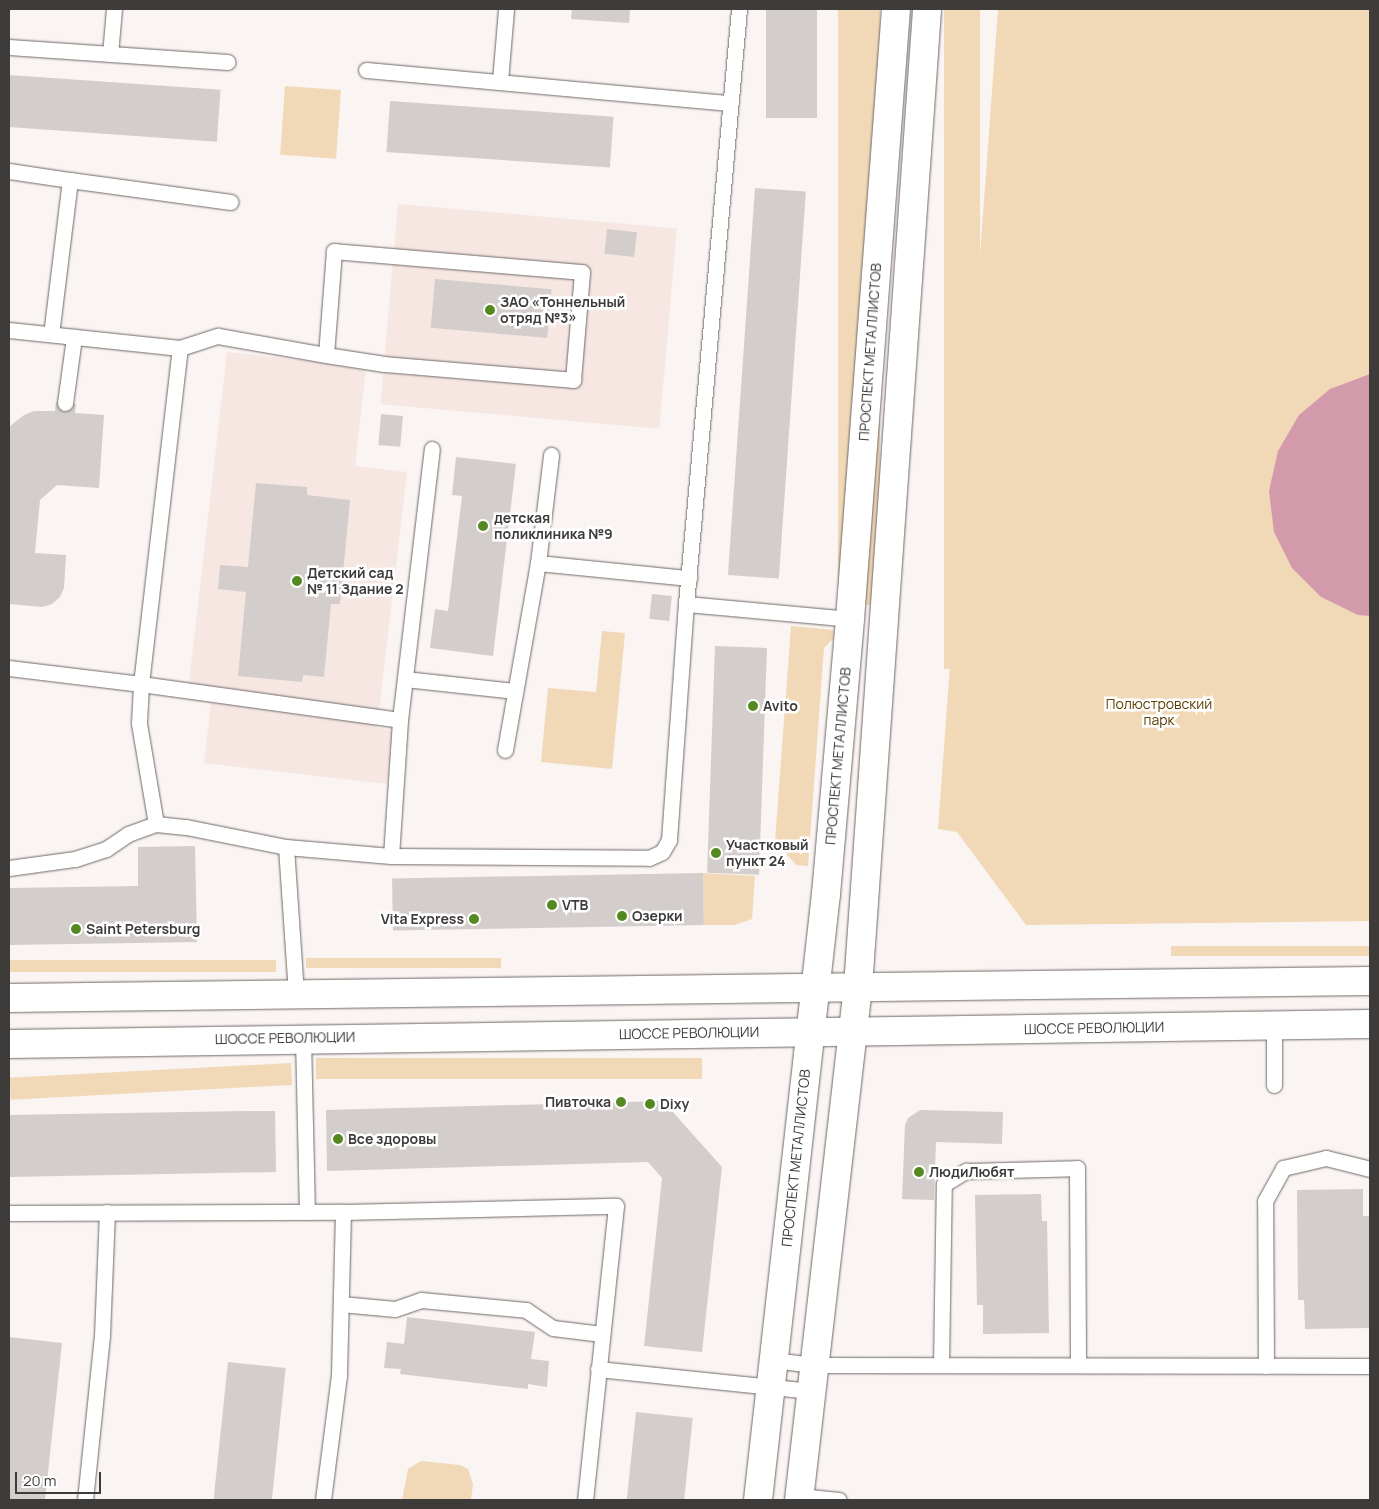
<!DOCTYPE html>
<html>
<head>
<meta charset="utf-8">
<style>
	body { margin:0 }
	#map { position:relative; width:1379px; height:1509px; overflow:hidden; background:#faf4f2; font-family:Manrope,sans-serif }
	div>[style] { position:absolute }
	.built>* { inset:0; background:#f6e7e3; transform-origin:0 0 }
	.green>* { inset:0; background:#f1d9b8; transform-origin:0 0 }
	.water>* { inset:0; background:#d39aab }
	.building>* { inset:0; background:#d3cecb; transform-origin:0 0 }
	.roads { filter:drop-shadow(0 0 1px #6e6866) drop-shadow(0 0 1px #6e6866) }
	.service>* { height:15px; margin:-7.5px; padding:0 7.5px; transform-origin:7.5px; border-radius:7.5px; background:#fff }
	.tertiary>* { height:28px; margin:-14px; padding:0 14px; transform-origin:14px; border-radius:14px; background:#fff }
	.primary>* { height:28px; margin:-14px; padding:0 14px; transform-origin:14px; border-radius:14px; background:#fff }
	.dots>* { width:14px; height:14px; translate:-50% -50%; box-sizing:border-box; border:2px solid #fff; border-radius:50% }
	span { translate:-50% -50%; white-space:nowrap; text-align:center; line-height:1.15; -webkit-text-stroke:5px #fff; paint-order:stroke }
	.poi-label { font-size:14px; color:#3e3b3b; font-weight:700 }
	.left { translate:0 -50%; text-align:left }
	.right { translate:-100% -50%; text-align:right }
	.street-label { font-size:14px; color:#3e3b3b }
	.park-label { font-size:14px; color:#5d3d01 }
	.frame { position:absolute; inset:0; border:10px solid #3e3b3b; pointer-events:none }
	.scale { position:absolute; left:15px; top:1472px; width:86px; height:22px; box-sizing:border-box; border:2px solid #3e3b3b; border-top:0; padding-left:6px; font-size:15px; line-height:18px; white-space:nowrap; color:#3e3b3b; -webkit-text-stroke:4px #fff; paint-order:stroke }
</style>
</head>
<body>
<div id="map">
	<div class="built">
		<i style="left:398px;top:204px;width:280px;height:201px;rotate:5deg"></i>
		<i style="clip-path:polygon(227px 352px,366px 367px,355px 466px,407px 472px,377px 728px,393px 731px,387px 784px,204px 763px,211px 703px,187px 700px)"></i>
	</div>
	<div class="green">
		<i style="left:838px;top:9px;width:42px;height:596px"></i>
		<i style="left:944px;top:9px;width:36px;height:660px"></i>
		<i style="clip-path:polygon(998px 9px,1370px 9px,1370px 921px,1026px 925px,957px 832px,938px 829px)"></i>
		<i style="left:285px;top:86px;width:56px;height:69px;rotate:4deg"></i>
		<i style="clip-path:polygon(791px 626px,834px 630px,833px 639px,824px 648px,808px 866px,796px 865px,775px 841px)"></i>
		<i style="clip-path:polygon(602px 631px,625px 633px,612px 769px,541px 762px,548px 688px,596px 692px)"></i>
		<i style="clip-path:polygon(703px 873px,755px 876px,752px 919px,735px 925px,704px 925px)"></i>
		<i style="left:1370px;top:946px;width:10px;height:199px;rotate:90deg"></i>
		<i style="left:501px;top:958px;width:10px;height:195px;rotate:90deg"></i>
		<i style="left:276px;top:960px;width:12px;height:267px;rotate:90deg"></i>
		<i style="left:702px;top:1058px;width:21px;height:386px;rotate:90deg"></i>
		<i style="left:291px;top:1063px;width:22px;height:282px;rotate:87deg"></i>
		<i style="clip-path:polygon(421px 1461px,460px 1465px,468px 1469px,473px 1484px,471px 1500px,402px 1500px,408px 1469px)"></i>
	</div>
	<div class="water">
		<i style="clip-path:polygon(1370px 374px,1370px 616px,1358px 615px,1321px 597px,1292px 568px,1274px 532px,1269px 491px,1278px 451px,1299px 415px,1330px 389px)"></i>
	</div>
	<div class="building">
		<i style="clip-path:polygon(572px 9px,630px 9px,629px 23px,571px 19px)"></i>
		<i style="left:766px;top:9px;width:51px;height:109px"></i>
		<i style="left:9px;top:75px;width:212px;height:52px;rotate:4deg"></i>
		<i style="left:390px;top:101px;width:224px;height:51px;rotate:4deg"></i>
		<i style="left:755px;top:188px;width:51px;height:388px;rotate:4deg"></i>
		<i style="left:607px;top:229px;width:30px;height:25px;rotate:6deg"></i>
		<i style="left:435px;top:279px;width:117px;height:49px;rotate:5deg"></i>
		<i style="clip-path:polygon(56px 402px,76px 404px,75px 413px,104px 415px,99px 488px,57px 485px,40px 500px,35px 553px,66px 555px,64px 588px,60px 597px,52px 604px,42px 607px,9px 604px,9px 427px,24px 415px,34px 411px,55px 411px)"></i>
		<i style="left:381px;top:414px;width:22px;height:31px;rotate:5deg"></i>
		<i style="clip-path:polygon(456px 457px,516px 464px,493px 656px,430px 648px,435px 609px,448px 611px,462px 496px,452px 495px)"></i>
		<i style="clip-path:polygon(256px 483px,307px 487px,307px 495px,350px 500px,340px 604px,331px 604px,324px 677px,303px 675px,302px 682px,238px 676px,246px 592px,218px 589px,220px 565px,248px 567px)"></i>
		<i style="left:652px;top:594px;width:20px;height:25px;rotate:6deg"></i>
		<i style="left:715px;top:646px;width:52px;height:227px;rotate:2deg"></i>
		<i style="clip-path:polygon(195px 846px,197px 942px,9px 945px,9px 888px,138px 886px,138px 847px)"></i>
		<i style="left:703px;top:873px;width:52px;height:311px;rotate:89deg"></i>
		<i style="clip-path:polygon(663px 1101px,722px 1167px,702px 1352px,644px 1346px,662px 1178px,648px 1162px,327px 1171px,326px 1110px)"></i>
		<i style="clip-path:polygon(920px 1110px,1003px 1112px,1002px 1144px,936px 1142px,934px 1200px,902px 1199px,905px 1125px,908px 1118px)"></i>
		<i style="clip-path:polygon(245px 1111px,275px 1111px,276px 1172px,9px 1177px,9px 1115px)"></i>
		<i style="clip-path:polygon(1363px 1189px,1363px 1216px,1369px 1216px,1370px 1328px,1305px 1329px,1304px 1300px,1298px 1300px,1297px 1190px)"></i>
		<i style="clip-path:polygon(1041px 1194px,1042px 1221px,1047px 1221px,1049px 1333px,983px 1334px,983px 1305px,977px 1305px,975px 1195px)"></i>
		<i style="clip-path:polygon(407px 1317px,535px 1332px,531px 1359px,549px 1361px,547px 1387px,528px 1384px,528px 1389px,400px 1374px,401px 1369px,384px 1368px,387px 1342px,404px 1344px)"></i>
		<i style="clip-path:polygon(9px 1337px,62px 1343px,45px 1500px,9px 1500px)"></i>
		<i style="left:228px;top:1362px;width:58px;height:139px;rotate:6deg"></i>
		<i style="left:636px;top:1412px;width:57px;height:89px;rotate:6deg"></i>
	</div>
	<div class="roads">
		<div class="service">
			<i style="left:9px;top:47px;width:219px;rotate:3.9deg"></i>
			<i style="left:110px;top:54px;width:45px;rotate:-84.9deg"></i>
			<i style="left:366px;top:70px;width:366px;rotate:5.2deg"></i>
			<i style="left:500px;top:81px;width:72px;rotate:-85.2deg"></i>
			<i style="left:9px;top:171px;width:62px;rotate:8.4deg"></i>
			<i style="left:70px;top:180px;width:155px;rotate:97deg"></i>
			<i style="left:70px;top:180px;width:162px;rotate:7.8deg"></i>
			<i style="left:9px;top:330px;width:172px;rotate:6deg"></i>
			<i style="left:180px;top:348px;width:40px;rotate:-18deg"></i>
			<i style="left:218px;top:336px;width:110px;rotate:10deg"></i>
			<i style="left:326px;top:355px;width:59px;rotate:8.8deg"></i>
			<i style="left:384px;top:364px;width:190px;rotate:4.8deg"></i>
			<i style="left:573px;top:380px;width:108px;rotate:-85.2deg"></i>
			<i style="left:582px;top:272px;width:249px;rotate:-175.2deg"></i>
			<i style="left:334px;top:251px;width:104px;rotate:94.4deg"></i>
			<i style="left:65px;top:403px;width:67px;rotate:-82.2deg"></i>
			<i style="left:538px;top:563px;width:109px;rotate:-83.1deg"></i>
			<i style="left:686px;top:604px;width:165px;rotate:5.2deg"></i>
			<i style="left:9px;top:668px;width:133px;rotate:6.9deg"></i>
			<i style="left:141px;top:684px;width:261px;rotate:7.9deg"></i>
			<i style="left:405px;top:679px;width:111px;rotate:6.2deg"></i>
			<i style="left:505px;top:750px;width:190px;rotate:-80deg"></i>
			<i style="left:538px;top:563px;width:152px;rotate:5.7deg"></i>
			<i style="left:156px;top:824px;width:102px;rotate:-99.6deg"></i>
			<i style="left:139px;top:723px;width:39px;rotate:-87deg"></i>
			<i style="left:141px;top:684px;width:338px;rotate:-83.4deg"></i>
			<i style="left:286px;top:847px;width:148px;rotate:86.1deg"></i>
			<i style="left:391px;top:856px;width:136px;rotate:-86.2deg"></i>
			<i style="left:400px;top:720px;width:273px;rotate:-83.3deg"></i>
			<i style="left:9px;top:868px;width:67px;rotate:-7.8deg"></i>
			<i style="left:75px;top:859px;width:33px;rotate:-18deg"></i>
			<i style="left:106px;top:849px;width:27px;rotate:-34deg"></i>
			<i style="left:128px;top:834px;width:30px;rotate:-20deg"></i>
			<i style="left:156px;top:824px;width:30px;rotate:6deg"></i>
			<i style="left:186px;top:827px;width:102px;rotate:11.3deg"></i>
			<i style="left:286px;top:847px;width:105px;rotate:4.9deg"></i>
			<i style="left:391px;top:856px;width:258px;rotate:0.4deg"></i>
			<i style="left:649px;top:858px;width:14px;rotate:-25deg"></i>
			<i style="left:662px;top:852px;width:14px;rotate:-60deg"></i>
			<i style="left:669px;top:840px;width:237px;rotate:-85.9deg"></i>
			<i style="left:686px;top:604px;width:597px;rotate:-84.91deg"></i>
			<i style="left:303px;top:1038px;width:174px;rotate:88.7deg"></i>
			<i style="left:1274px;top:1085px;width:60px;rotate:-90deg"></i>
			<i style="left:9px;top:1213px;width:334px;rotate:-0.2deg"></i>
			<i style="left:343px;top:1212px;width:273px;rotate:-1.3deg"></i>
			<i style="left:616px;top:1206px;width:296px;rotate:96deg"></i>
			<i style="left:341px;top:1304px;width:54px;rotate:5.3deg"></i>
			<i style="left:395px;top:1309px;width:28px;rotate:-19deg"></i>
			<i style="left:421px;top:1300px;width:105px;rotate:5.4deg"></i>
			<i style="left:526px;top:1310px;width:32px;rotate:34deg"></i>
			<i style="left:553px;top:1328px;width:49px;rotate:7deg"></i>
			<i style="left:773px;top:1360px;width:41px;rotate:7deg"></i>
			<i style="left:814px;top:1365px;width:556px;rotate:0.1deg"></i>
			<i style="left:941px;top:1365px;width:181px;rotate:-89.1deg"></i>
			<i style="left:944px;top:1184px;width:26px;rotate:-31deg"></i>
			<i style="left:966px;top:1171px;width:111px;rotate:-1.5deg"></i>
			<i style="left:1077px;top:1168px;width:197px;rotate:89.7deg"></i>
			<i style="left:1266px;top:1366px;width:165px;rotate:-90.3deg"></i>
			<i style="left:1265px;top:1201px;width:38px;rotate:-61deg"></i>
			<i style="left:1283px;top:1168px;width:44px;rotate:-13.1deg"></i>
			<i style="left:1326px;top:1158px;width:45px;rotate:14deg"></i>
			<i style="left:598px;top:1369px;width:214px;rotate:5.9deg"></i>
			<i style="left:799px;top:1496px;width:40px;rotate:5.7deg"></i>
			<i style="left:85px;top:1500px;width:165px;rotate:-84.1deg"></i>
			<i style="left:102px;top:1336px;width:124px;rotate:-87.7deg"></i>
			<i style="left:323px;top:1500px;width:126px;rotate:-82.7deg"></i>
			<i style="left:339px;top:1375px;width:163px;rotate:-88.6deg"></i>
		</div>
		<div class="tertiary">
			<i style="left:758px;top:1500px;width:610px;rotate:-83.6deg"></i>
			<i style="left:826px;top:894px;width:276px;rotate:-85deg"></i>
			<i style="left:850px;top:619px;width:612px;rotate:-85.69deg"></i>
			<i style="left:799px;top:1500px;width:516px;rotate:-83.44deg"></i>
			<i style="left:858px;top:987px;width:980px;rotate:-85.96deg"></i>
		</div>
		<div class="primary">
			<i style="left:9px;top:998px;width:1361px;rotate:-0.72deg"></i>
			<i style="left:9px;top:1044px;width:1361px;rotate:-0.84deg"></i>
		</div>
	</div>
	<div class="dots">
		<i style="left:490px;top:310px;background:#548922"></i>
		<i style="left:483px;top:526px;background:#548922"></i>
		<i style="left:297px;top:581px;background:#548922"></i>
		<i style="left:753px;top:706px;background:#548922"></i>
		<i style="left:716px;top:853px;background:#548922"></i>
		<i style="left:552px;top:905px;background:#548922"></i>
		<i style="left:622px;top:916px;background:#548922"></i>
		<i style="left:474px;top:919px;background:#548922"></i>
		<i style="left:76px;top:929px;background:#548922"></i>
		<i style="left:621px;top:1102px;background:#548922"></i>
		<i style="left:650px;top:1104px;background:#548922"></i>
		<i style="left:338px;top:1139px;background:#548922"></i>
		<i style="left:919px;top:1172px;background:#548922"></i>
	</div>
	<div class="poi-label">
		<span class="left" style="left:500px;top:310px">ЗАО «Тоннельный<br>отряд №3»</span>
		<span class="left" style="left:494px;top:526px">детская<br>поликлиника №9</span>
		<span class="left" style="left:307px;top:581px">Детский сад<br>№ 11 Здание 2</span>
		<span class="left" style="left:763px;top:706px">Avito</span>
		<span class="left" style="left:726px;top:853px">Участковый<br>пункт 24</span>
		<span class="left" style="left:562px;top:905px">VTB</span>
		<span class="left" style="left:632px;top:916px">Озерки</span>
		<span class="right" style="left:464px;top:919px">Vita Express</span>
		<span class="left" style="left:86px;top:929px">Saint Petersburg</span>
		<span class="right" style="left:611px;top:1102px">Пивточка</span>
		<span class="left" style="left:660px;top:1104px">Dixy</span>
		<span class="left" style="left:348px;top:1139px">Все здоровы</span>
		<span class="left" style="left:929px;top:1172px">ЛюдиЛюбят</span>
	</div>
	<div class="street-label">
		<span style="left:870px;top:352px;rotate:-86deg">ПРОСПЕКТ МЕТАЛЛИСТОВ</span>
		<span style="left:838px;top:756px;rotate:-85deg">ПРОСПЕКТ МЕТАЛЛИСТОВ</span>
		<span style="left:1094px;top:1028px;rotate:-1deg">ШОССЕ РЕВОЛЮЦИИ</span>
		<span style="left:689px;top:1033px;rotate:-1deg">ШОССЕ РЕВОЛЮЦИИ</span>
		<span style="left:285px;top:1038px;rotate:-1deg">ШОССЕ РЕВОЛЮЦИИ</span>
		<span style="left:796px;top:1158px;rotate:-84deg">ПРОСПЕКТ МЕТАЛЛИСТОВ</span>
	</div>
	<div class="park-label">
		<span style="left:1159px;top:712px">Полюстровский<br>парк</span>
	</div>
	<div class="frame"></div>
	<div class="scale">20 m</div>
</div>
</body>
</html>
